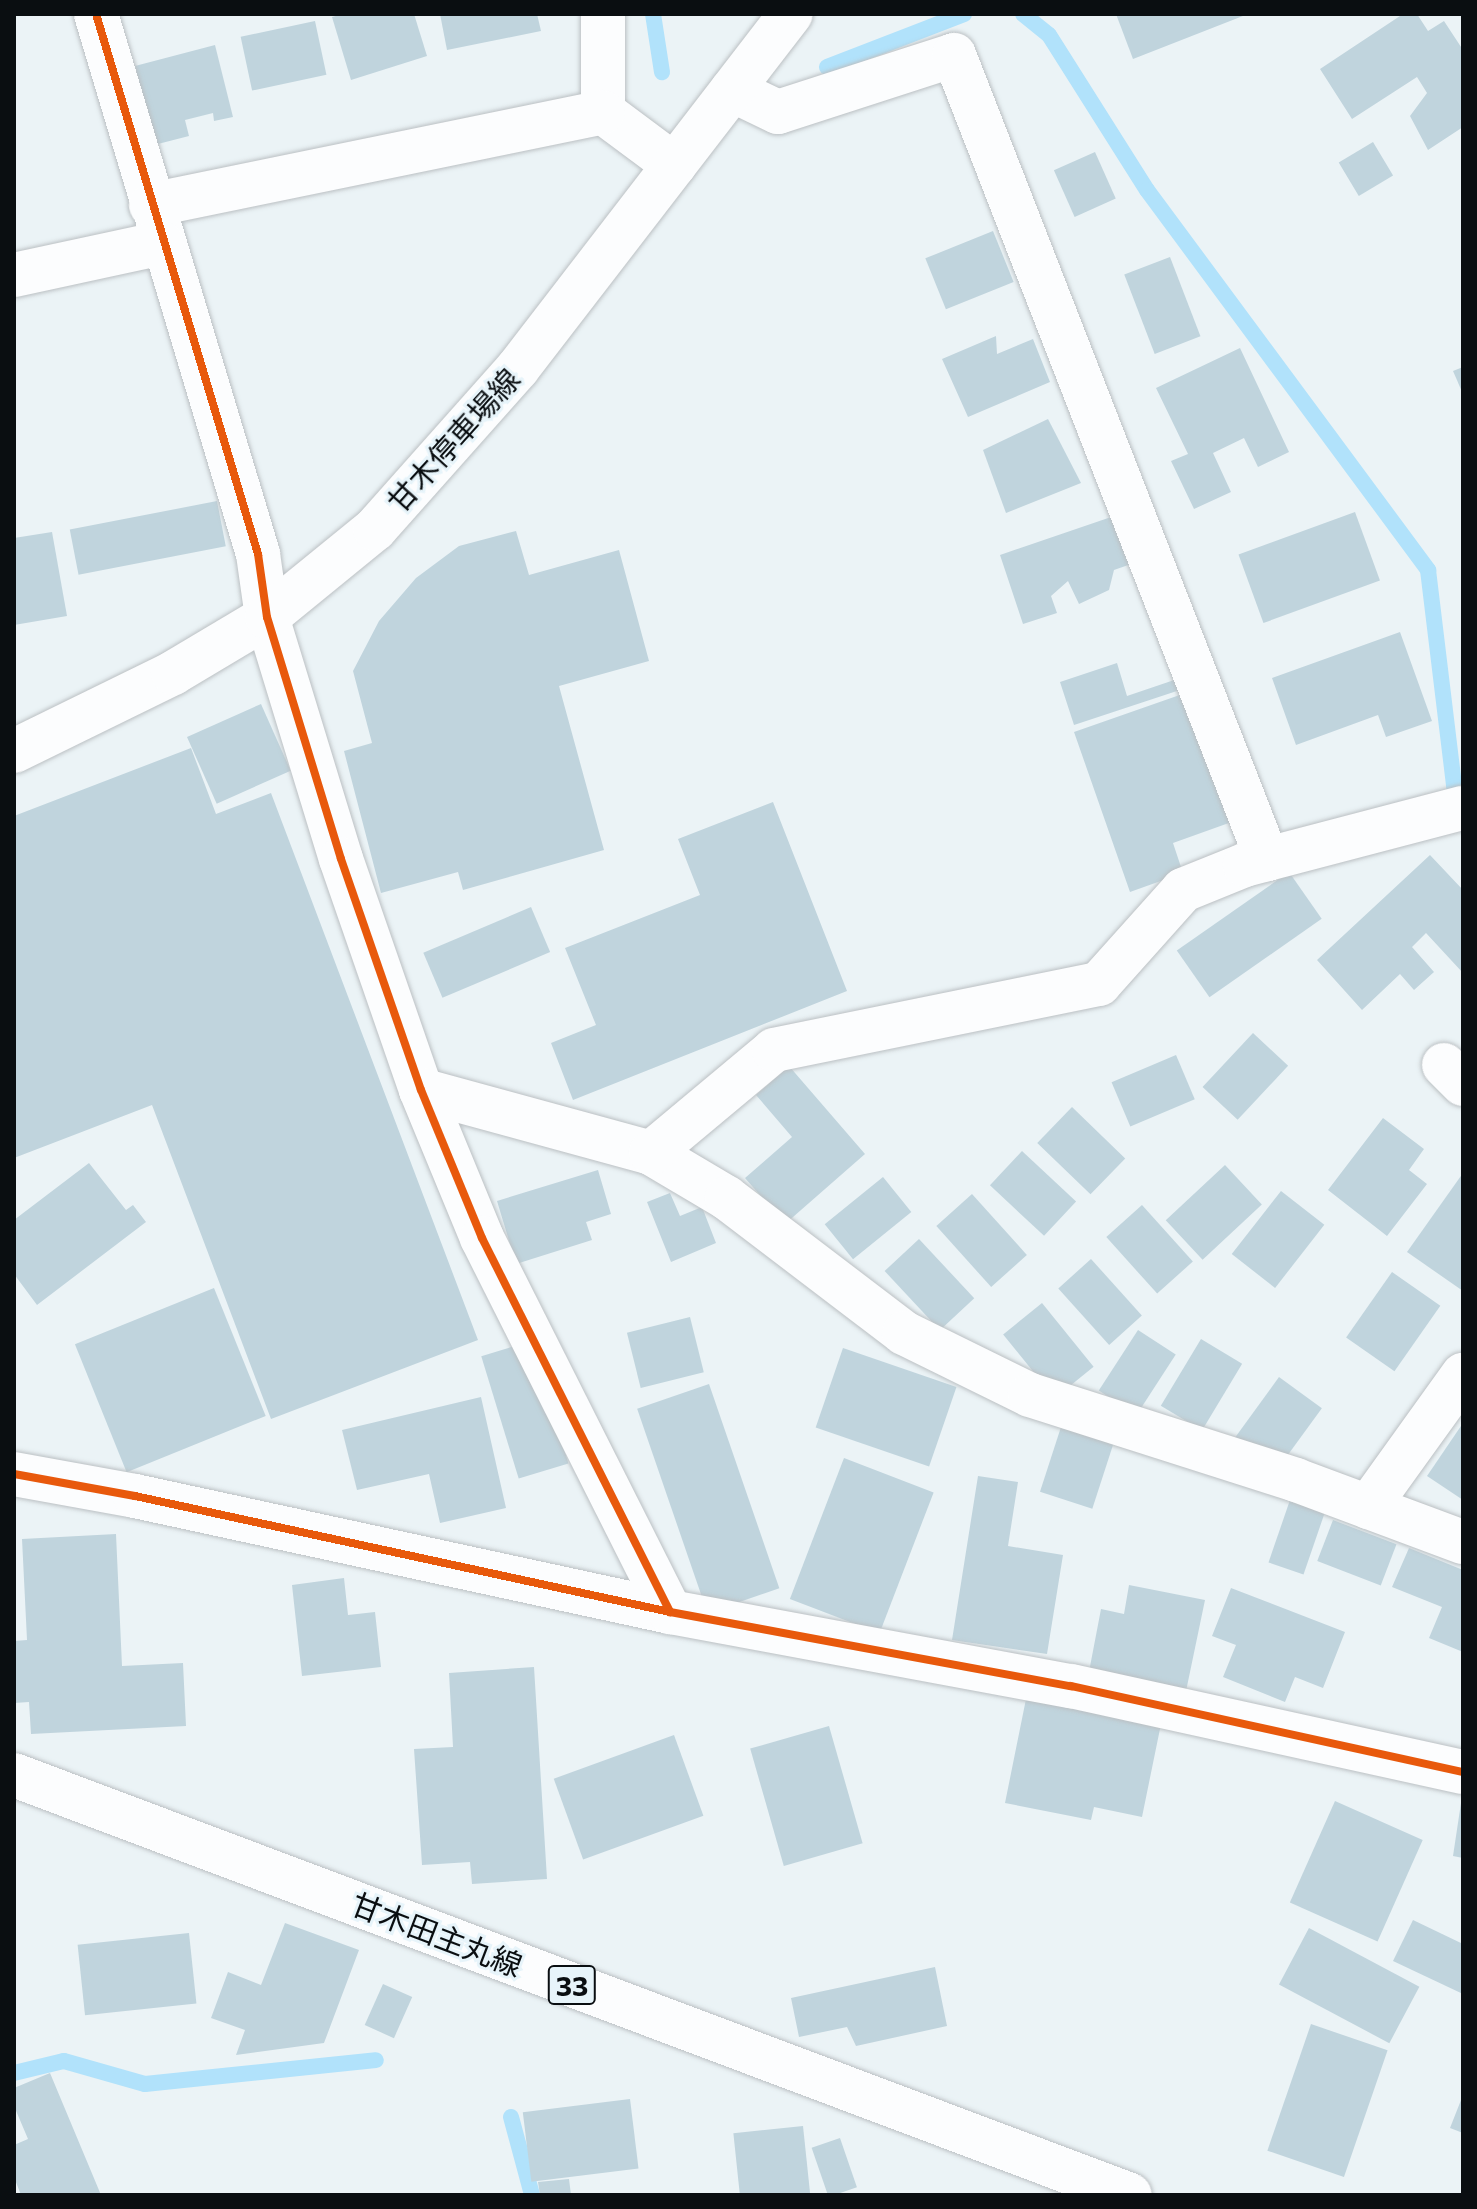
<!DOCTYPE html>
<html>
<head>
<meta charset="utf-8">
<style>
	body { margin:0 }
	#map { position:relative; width:1477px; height:2209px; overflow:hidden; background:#ebf3f6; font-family:Commissioner,"Noto Sans JP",sans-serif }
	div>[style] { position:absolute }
	.stream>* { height:16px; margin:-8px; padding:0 8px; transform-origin:8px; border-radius:8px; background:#b1e2fb }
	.building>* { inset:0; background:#c0d4dd; transform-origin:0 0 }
	.roads { filter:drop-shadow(0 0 2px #bbc0c3) drop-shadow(0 0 2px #bbc0c3) }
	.minor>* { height:44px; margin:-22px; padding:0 22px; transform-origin:22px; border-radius:22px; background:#fcfdfe }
	.major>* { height:44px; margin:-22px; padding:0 22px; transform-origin:22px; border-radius:22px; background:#fcfdfe }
	.cycleway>* { height:8px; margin:-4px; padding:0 4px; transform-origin:4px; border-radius:4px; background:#e8590c }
	span { translate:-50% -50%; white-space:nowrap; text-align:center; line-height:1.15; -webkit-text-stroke:6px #e7f4fa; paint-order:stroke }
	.shield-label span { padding:2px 6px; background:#e7f4fa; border:2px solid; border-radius:6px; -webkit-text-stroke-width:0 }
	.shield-label { font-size:28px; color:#0a0e11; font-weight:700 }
	.street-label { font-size:30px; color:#0a0e11 }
	.frame { position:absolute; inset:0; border:16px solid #0a0e11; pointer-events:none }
</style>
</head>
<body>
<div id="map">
	<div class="stream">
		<i style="left:653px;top:14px;width:59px;rotate:81.2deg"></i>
		<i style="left:1023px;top:14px;width:33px;rotate:39deg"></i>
		<i style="left:1049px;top:35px;width:183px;rotate:57.7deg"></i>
		<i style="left:1147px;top:190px;width:473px;rotate:53.5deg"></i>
		<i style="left:1428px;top:570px;width:218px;rotate:83.1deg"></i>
		<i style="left:1454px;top:786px;width:22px;rotate:72deg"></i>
		<i style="left:827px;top:67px;width:147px;rotate:-21.1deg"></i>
		<i style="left:14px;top:2073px;width:51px;rotate:-13.5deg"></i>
		<i style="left:64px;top:2061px;width:84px;rotate:15.9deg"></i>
		<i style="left:145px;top:2084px;width:232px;rotate:-5.9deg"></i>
		<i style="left:511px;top:2117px;width:81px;rotate:74.9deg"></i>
	</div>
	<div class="building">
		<i style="clip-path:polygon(343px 14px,414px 14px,427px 56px,351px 80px,332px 17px)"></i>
		<i style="clip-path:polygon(440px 14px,537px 14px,541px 31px,447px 50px)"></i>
		<i style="clip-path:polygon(1116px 14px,1248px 14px,1133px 59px)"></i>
		<i style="clip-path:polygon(1403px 14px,1417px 14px,1428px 31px,1444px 21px,1463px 50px,1463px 127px,1428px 150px,1410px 116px,1427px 93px,1417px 77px,1352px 119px,1320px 69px)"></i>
		<i style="left:315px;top:21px;width:55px;height:76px;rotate:78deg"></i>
		<i style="clip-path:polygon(215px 45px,233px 117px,214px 121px,213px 113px,185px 120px,189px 136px,154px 145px,135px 66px)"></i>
		<i style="left:1373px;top:142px;width:39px;height:40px;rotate:59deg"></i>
		<i style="left:1095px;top:152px;width:51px;height:45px;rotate:66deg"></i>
		<i style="left:993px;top:231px;width:55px;height:73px;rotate:68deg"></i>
		<i style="left:1170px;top:257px;width:85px;height:49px;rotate:69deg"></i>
		<i style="clip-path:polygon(996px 336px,997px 354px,1033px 339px,1050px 382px,968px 417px,942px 359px)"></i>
		<i style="clip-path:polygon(1240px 348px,1289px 452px,1258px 467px,1244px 438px,1213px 453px,1231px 492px,1194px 509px,1171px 461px,1188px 454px,1156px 388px)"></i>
		<i style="clip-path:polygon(1463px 367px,1463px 394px,1453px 371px)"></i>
		<i style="clip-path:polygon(1048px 419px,1081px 483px,1006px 513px,983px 450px)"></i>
		<i style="left:217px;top:501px;width:46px;height:150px;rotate:79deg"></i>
		<i style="left:1355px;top:512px;width:73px;height:124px;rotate:70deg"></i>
		<i style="clip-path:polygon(1117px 515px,1134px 563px,1114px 570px,1109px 590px,1079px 604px,1068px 581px,1051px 596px,1057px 613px,1023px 624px,1000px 555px)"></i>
		<i style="clip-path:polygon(516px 531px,529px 575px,619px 550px,649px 661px,559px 686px,604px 850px,463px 890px,458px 872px,381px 893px,344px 751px,372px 743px,353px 671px,379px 621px,416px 578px,459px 546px)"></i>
		<i style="clip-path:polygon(52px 532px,67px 616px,14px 625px,14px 538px)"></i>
		<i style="clip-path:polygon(1400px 632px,1432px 721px,1386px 737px,1378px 715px,1296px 745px,1272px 678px)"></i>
		<i style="clip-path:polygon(1117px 663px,1127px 696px,1186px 676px,1189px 687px,1074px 725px,1060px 682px)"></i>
		<i style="clip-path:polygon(1194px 690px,1240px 819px,1173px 843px,1183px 873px,1130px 892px,1074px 732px)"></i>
		<i style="left:261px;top:704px;width:73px;height:81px;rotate:66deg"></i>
		<i style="clip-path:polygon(191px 748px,216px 814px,271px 793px,478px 1340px,271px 1419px,152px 1105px,14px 1158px,14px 816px)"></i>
		<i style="clip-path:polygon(773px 802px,847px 991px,573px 1100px,551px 1043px,596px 1025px,565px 948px,700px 895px,678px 839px)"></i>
		<i style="clip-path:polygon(1430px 855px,1463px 890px,1463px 973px,1426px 933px,1412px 947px,1434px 972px,1414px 990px,1400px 974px,1362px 1010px,1317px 960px)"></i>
		<i style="left:1289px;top:872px;width:57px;height:137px;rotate:55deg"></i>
		<i style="left:531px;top:907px;width:49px;height:117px;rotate:67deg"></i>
		<i style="left:1253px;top:1033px;width:48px;height:74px;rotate:43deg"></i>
		<i style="left:1176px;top:1055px;width:48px;height:70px;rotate:67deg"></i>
		<i style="clip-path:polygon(789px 1066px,865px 1154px,785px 1224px,745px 1178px,792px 1137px,756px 1095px)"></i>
		<i style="left:1072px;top:1107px;width:74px;height:50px;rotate:44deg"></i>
		<i style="clip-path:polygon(1383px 1118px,1424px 1149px,1409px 1170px,1427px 1184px,1387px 1236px,1328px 1190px)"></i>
		<i style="left:1022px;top:1151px;width:74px;height:47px;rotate:43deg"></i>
		<i style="clip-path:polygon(89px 1163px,126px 1210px,133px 1205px,146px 1222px,37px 1305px,14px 1274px,14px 1220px)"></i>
		<i style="left:1225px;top:1165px;width:54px;height:81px;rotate:47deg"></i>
		<i style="clip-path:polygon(598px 1170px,611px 1214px,586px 1222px,592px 1240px,516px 1264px,497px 1201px)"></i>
		<i style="clip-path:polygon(1463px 1173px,1463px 1291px,1407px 1252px)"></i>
		<i style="left:883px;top:1177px;width:45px;height:75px;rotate:51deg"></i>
		<i style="left:1281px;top:1191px;width:55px;height:80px;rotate:38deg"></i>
		<i style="clip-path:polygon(670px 1193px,680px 1216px,702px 1207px,716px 1243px,671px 1262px,647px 1202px)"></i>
		<i style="left:972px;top:1194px;width:82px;height:48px;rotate:48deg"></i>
		<i style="left:1142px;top:1205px;width:76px;height:48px;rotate:48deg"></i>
		<i style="left:919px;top:1239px;width:81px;height:47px;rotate:47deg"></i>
		<i style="left:1091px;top:1259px;width:76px;height:44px;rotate:48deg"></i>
		<i style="left:1392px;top:1272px;width:59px;height:80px;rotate:35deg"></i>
		<i style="left:214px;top:1288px;width:138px;height:150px;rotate:68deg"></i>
		<i style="left:1042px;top:1303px;width:82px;height:50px;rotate:51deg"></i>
		<i style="left:690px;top:1317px;width:57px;height:65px;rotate:76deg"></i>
		<i style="left:1138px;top:1330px;width:45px;height:72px;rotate:33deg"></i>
		<i style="left:1201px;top:1339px;width:48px;height:78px;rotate:31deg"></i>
		<i style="left:531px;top:1341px;width:128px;height:52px;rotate:73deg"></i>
		<i style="left:843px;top:1348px;width:120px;height:84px;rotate:19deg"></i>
		<i style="left:1279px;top:1377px;width:53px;height:75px;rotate:36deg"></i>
		<i style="left:709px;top:1384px;width:216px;height:76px;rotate:71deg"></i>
		<i style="clip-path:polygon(481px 1397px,506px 1508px,440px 1523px,429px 1474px,357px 1490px,342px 1430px)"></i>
		<i style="clip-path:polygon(1463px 1423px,1463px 1500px,1427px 1476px)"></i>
		<i style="left:1061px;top:1427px;width:55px;height:68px;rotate:18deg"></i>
		<i style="left:844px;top:1458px;width:96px;height:151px;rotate:21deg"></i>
		<i style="clip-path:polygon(978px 1476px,1018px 1482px,1008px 1546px,1063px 1555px,1047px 1654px,952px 1640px)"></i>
		<i style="left:1290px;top:1500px;width:37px;height:66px;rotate:19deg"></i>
		<i style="left:1333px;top:1520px;width:68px;height:44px;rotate:21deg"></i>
		<i style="clip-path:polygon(116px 1534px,122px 1666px,183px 1663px,186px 1726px,31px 1734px,29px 1702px,14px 1703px,14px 1641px,27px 1640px,22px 1539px)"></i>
		<i style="clip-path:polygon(1409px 1548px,1463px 1570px,1463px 1652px,1429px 1638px,1442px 1607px,1392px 1587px)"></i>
		<i style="clip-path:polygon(344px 1578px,348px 1615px,375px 1612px,381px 1667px,302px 1676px,292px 1585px)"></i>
		<i style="clip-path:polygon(1129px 1585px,1205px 1600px,1185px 1696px,1088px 1677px,1101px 1609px,1124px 1614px)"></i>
		<i style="clip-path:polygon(1231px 1588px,1345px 1632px,1323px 1688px,1295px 1677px,1285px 1702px,1223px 1677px,1236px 1645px,1212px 1636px)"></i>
		<i style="clip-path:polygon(534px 1667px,547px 1879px,472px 1884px,470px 1862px,422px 1865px,414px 1749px,453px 1747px,449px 1673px)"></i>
		<i style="clip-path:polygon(1026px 1699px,1161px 1724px,1142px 1817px,1094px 1807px,1091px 1820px,1005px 1803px)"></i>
		<i style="left:829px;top:1726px;width:122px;height:82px;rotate:74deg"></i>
		<i style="left:674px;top:1735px;width:86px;height:128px;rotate:70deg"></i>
		<i style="left:1335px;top:1801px;width:96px;height:111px;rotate:24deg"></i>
		<i style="clip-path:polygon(1461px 1803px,1463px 1803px,1463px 1858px,1453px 1856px)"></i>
		<i style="clip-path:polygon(1413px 1920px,1463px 1944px,1463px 1994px,1393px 1961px)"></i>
		<i style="clip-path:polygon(285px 1923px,359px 1950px,324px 2043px,236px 2055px,245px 2030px,211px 2018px,228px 1972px,261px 1985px)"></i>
		<i style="left:1309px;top:1928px;width:125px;height:64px;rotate:28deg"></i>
		<i style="left:189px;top:1933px;width:71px;height:112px;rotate:84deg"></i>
		<i style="clip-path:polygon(935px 1967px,947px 2026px,856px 2046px,847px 2027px,799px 2037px,791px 1998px)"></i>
		<i style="left:383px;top:1984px;width:32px;height:45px;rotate:24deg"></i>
		<i style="left:1311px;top:2024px;width:81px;height:134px;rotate:19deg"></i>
		<i style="clip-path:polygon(50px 2073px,101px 2195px,21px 2195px,14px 2177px,14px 2145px,28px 2139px,14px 2106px,14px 2088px)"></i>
		<i style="clip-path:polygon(1463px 2095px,1463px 2133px,1450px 2128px)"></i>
		<i style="left:630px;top:2099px;width:70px;height:108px;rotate:83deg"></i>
		<i style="left:803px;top:2126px;width:69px;height:70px;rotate:84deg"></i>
		<i style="left:840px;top:2138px;width:52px;height:30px;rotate:71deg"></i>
		<i style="clip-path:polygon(569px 2179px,571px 2195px,540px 2195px,538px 2182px)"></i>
	</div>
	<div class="roads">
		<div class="minor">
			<i style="left:96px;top:14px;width:564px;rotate:73.3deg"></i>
			<i style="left:258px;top:554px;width:64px;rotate:81.9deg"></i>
			<i style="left:267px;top:617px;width:253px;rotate:73deg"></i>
			<i style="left:341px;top:859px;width:244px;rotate:70.9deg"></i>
			<i style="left:421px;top:1090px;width:160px;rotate:67.6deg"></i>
			<i style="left:482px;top:1238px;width:419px;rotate:63.3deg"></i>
			<i style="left:603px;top:14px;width:98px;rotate:90deg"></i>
			<i style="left:603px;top:112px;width:89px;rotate:36.7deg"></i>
			<i style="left:732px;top:90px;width:51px;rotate:25.6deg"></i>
			<i style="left:778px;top:112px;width:185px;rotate:-17.9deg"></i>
			<i style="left:954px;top:55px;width:863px;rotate:68.73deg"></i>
			<i style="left:151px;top:205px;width:461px;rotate:-11.6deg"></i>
			<i style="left:14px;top:275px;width:151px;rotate:-12.2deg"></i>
			<i style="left:1444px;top:1065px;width:27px;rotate:45deg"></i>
			<i style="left:421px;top:1090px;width:238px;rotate:15.3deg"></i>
			<i style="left:651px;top:1153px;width:88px;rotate:30.6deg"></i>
			<i style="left:727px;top:1198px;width:223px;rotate:37.3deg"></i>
			<i style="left:904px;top:1333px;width:140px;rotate:26.2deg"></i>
			<i style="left:1030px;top:1395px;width:279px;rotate:17.7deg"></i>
			<i style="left:1296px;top:1480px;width:178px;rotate:20.4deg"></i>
			<i style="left:651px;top:1153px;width:160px;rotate:-39.9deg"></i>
			<i style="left:774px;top:1050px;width:332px;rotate:-11.5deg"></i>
			<i style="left:1099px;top:984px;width:126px;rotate:-48.2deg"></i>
			<i style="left:1183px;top:890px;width:67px;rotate:-22deg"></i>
			<i style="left:1245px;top:865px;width:225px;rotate:-14.7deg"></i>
			<i style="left:14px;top:1474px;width:123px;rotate:10.3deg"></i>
			<i style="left:135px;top:1496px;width:547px;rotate:12.23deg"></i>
			<i style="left:670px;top:1612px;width:408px;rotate:10.5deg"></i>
			<i style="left:1071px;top:1686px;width:401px;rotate:12.4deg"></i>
			<i style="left:1368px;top:1507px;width:163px;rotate:-54.3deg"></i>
		</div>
		<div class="major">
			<i style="left:14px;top:751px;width:177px;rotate:-26.1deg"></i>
			<i style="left:173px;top:673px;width:109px;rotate:-30.8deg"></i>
			<i style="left:267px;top:617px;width:139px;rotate:-39.2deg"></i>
			<i style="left:375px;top:529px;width:215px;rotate:-48.4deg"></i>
			<i style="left:518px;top:368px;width:447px;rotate:-52.4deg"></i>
			<i style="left:14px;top:1775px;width:1192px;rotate:20.62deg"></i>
		</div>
	</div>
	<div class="cycleway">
		<i style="left:96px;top:14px;width:564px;rotate:73.3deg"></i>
		<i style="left:258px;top:554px;width:64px;rotate:81.9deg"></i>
		<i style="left:267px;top:617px;width:253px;rotate:73deg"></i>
		<i style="left:341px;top:859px;width:244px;rotate:70.9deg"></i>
		<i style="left:421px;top:1090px;width:160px;rotate:67.6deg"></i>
		<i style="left:482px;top:1238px;width:419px;rotate:63.3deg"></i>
		<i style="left:14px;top:1474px;width:123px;rotate:10.3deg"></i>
		<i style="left:135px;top:1496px;width:547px;rotate:12.23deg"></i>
		<i style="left:670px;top:1612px;width:408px;rotate:10.5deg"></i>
		<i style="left:1071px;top:1686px;width:401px;rotate:12.4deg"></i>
	</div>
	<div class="shield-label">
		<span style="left:572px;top:1985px">33</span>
	</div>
	<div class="street-label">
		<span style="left:453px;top:440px;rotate:-48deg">甘木停車場線</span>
		<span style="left:437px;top:1934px;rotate:21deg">甘木田主丸線</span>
	</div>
	<div class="frame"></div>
</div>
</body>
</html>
